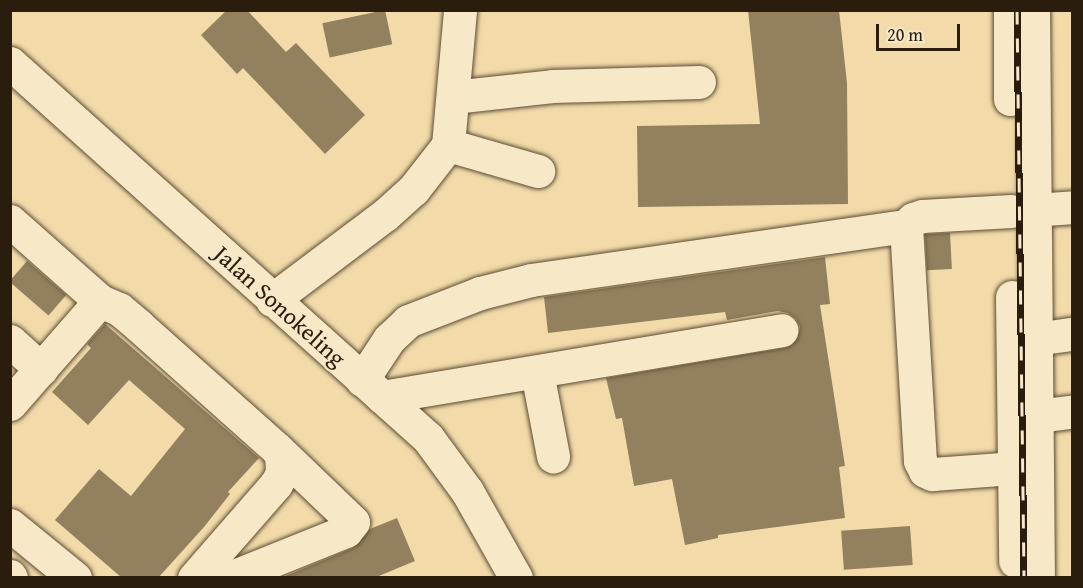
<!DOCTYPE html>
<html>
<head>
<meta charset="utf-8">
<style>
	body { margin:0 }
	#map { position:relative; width:1083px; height:588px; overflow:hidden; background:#f2dba9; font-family:"Gentium Book Plus",serif }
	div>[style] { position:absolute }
	.building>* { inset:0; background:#92805f; transform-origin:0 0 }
	.roads { filter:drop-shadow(0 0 2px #5d4c35) drop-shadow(0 0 2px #5d4c35) }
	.minor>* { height:33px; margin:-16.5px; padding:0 16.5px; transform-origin:16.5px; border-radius:16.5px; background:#f7e8c7 }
	.rail>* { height:7px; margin-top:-3.5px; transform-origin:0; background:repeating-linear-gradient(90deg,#f7e8c7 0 14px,#2b1d0e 0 28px); box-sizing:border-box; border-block:2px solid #2b1d0e }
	span { translate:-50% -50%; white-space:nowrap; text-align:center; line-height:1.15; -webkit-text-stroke:4.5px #f7e8c7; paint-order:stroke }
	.street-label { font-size:24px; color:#2b1d0e }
	.frame { position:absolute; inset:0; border:12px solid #2b1d0e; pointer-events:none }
	.scale { position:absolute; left:876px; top:24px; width:84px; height:27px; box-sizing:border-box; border:3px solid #2b1d0e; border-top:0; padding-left:8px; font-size:18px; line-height:21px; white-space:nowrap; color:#2b1d0e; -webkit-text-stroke:4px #f7e8c7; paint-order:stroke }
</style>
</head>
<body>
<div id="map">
	<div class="building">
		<i style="clip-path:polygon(227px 10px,247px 10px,286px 52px,296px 43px,365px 115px,325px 154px,243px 68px,237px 74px,201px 35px)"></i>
		<i style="left:385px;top:10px;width:35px;height:64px;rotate:78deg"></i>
		<i style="clip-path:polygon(748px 10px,839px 10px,847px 83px,848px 204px,638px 207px,637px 126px,760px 124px)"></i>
		<i style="left:950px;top:233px;width:36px;height:25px;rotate:87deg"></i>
		<i style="clip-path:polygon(825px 257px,830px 304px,820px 305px,845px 466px,839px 467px,845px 518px,718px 535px,718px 538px,685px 545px,672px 479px,634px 486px,622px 418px,616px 419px,606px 378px,784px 348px,792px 345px,798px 337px,800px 327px,796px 319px,788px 313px,778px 311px,727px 320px,725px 312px,548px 333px,544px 297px)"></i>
		<i style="left:27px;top:261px;width:52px;height:27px;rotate:41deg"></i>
		<i style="clip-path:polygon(105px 324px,259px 458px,228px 492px,230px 494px,204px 527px,158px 578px,122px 578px,55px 520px,99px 469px,131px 496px,185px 429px,129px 380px,88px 425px,52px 392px,91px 348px,87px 344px)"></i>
		<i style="clip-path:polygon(397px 518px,415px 561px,374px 578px,281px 578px,353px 548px,370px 529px)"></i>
		<i style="left:910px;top:526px;width:39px;height:69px;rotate:86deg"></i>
	</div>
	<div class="roads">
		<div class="minor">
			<i style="left:1010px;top:10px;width:89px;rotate:90deg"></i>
			<i style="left:1033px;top:10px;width:568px;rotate:89.5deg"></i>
			<i style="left:10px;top:63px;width:562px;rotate:41.9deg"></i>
			<i style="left:428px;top:438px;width:66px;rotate:53.7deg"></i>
			<i style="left:467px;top:491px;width:100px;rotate:60.6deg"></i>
			<i style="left:453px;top:97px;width:100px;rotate:-6.3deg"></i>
			<i style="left:552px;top:86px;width:147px;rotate:-1.6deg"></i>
			<i style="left:448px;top:145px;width:94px;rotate:16.1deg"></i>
			<i style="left:1033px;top:210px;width:39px;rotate:-4deg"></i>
			<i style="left:10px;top:221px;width:120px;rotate:41.6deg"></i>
			<i style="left:100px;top:301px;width:21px;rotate:23deg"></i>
			<i style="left:119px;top:309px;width:26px;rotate:40deg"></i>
			<i style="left:139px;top:326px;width:185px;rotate:41.7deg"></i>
			<i style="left:277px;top:449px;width:105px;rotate:43.8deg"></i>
			<i style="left:353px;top:522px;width:11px;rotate:128deg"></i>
			<i style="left:346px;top:531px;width:126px;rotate:158.1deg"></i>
			<i style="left:906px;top:226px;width:235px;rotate:86.6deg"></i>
			<i style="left:920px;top:461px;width:11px;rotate:63deg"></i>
			<i style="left:925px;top:471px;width:8px;rotate:23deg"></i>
			<i style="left:932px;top:474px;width:81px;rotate:-4.2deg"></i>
			<i style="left:1012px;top:297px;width:264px;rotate:89.3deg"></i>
			<i style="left:272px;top:300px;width:141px;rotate:-37deg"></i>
			<i style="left:385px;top:215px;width:38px;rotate:-42deg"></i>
			<i style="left:413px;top:190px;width:57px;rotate:-52.1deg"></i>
			<i style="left:448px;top:145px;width:136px;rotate:-84.9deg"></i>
			<i style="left:1035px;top:339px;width:37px;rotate:-8deg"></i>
			<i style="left:10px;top:341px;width:42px;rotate:42.1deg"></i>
			<i style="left:537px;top:372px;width:86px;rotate:79.2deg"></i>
			<i style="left:362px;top:380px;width:49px;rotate:-56.6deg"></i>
			<i style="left:389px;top:339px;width:26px;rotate:-43deg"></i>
			<i style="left:408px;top:321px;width:77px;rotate:-21.3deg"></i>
			<i style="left:480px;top:293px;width:53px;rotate:-14.3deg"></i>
			<i style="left:531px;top:280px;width:379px;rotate:-8.2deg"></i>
			<i style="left:906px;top:226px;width:10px;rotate:-45deg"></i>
			<i style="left:913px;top:219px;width:9px;rotate:-18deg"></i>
			<i style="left:922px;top:216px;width:89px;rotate:-3.2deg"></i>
			<i style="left:382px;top:397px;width:405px;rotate:-9.5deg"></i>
			<i style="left:10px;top:404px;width:137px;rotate:-48.9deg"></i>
			<i style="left:1037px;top:416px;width:35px;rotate:-7deg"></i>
			<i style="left:10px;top:525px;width:84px;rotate:39.2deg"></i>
			<i style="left:10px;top:576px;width:2px;rotate:63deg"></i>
			<i style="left:194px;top:578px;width:125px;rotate:-48.9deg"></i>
			<i style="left:276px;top:484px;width:13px;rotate:-61deg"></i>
			<i style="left:282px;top:473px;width:18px;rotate:-93deg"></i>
			<i style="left:281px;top:455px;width:7px;rotate:-124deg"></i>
		</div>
	</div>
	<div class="rail">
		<i style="left:1017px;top:10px;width:568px;rotate:89.29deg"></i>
	</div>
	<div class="street-label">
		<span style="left:280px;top:306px;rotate:42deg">Jalan Sonokeling</span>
	</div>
	<div class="frame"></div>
	<div class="scale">20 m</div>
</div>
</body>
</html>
